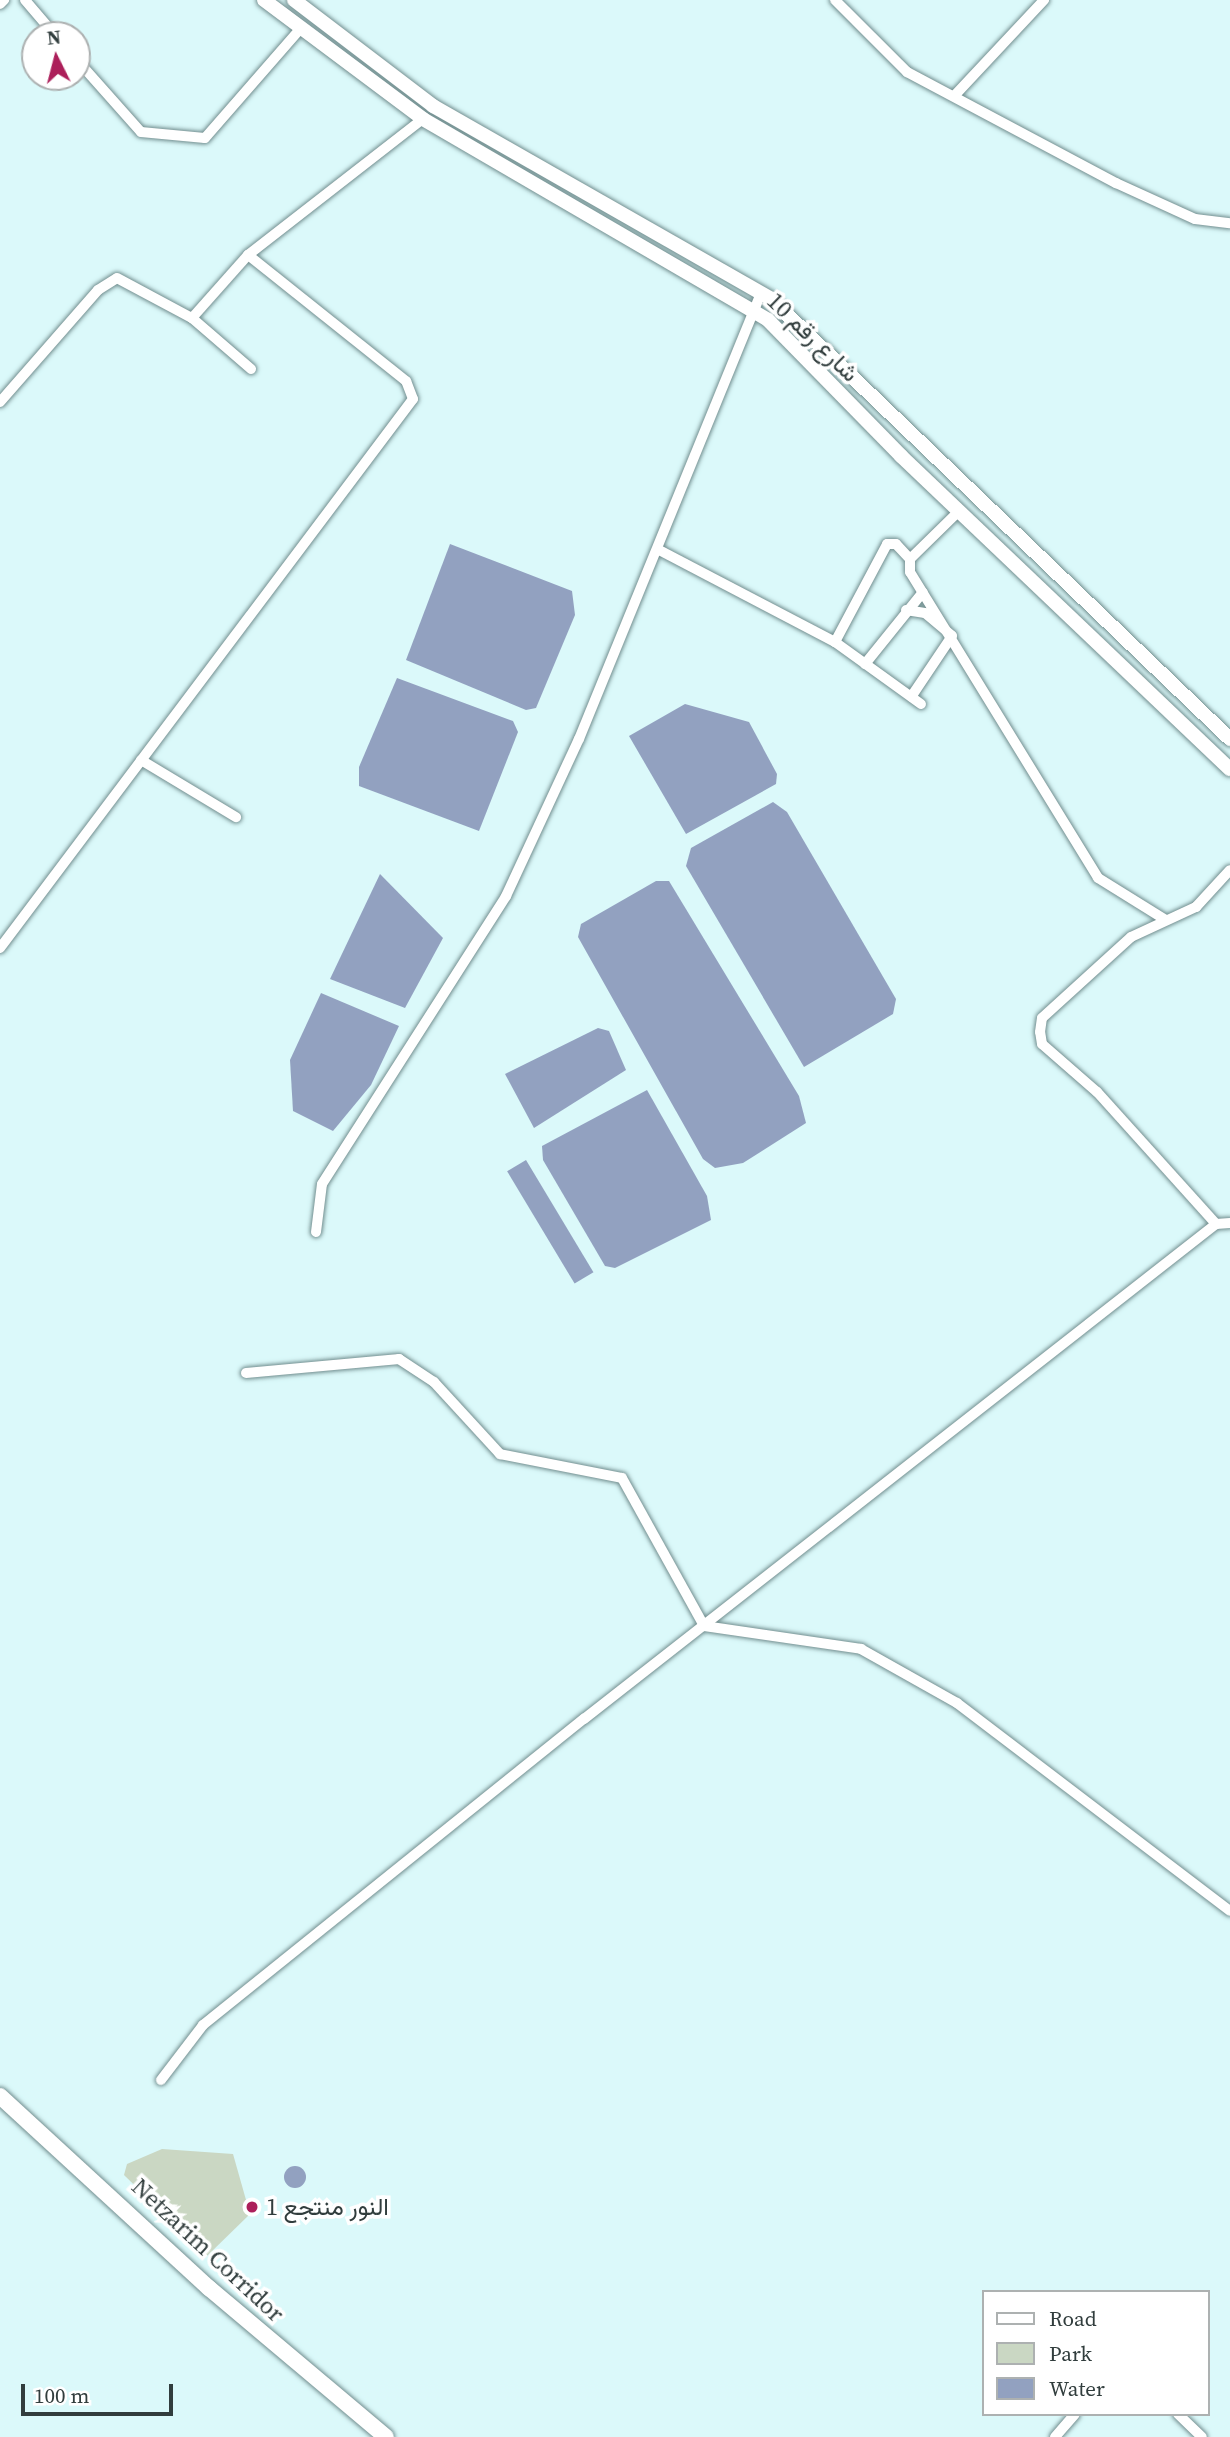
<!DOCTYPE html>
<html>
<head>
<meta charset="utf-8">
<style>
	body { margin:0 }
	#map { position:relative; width:1230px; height:2437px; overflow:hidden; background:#dbf9fa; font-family:"Source Serif 4",Vazirmatn,serif }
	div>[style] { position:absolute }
	.green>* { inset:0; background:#cad7c3 }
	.water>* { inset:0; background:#92a1c0; transform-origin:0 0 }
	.round { border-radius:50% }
	.roads { filter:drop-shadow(0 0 2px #728e8f) drop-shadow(0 0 2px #728e8f) }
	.minor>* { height:10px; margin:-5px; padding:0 5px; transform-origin:5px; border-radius:5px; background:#fff }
	.secondary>* { height:14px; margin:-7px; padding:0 7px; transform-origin:7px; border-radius:7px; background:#fff }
	.primary>* { height:16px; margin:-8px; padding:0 8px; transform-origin:8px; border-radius:8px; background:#fff }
	.dots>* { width:19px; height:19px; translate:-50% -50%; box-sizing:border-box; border:4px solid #fff; border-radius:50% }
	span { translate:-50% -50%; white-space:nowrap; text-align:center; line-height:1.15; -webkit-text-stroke:7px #fff; paint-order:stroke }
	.street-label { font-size:24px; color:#313d3d }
	.poi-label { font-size:24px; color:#313d3d }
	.left { translate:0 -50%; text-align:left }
	.legend { position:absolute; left:982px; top:2290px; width:228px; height:126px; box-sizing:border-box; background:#fff; border:2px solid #adb1b1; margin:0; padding:9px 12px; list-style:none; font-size:21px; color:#313d3d }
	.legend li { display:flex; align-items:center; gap:14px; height:35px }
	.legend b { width:35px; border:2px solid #adb1b1 }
	.north { position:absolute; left:21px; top:21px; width:70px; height:70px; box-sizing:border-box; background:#fff; border:2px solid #adb1b1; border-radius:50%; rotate:354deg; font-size:19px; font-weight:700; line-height:28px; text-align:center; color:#313d3d }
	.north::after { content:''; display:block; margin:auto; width:24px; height:32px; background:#ac1f5a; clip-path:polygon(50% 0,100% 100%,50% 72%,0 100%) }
	.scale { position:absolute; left:21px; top:2384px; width:152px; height:32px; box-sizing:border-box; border:4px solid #313d3d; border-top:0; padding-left:9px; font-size:21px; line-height:24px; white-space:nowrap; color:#313d3d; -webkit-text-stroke:5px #fff; paint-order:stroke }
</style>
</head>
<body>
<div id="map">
	<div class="green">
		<i style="clip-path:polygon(162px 2149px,233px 2154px,250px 2214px,207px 2256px,124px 2175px,127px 2164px)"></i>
	</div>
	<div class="water">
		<i style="clip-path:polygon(450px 544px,572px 591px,575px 615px,536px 708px,526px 710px,406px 660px)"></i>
		<i style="clip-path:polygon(397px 678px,513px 721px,518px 732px,479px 831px,359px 786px,359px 767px)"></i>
		<i style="clip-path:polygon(685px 704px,749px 722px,777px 774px,776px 784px,686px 834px,629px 736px)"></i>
		<i style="clip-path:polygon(773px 802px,787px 812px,896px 999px,893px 1014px,804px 1067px,686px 866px,691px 848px)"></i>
		<i style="clip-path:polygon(380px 874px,443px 938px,405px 1008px,330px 979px)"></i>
		<i style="clip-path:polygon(656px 881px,669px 881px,799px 1096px,806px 1123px,743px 1163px,715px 1168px,703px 1159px,578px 937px,581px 924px)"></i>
		<i style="clip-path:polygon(321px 993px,399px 1026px,371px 1085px,333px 1131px,293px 1111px,290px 1060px)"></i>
		<i style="clip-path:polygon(598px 1028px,609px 1031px,626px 1070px,534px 1128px,505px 1074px)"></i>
		<i style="clip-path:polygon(647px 1090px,707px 1196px,711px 1220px,615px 1268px,605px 1266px,543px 1160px,542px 1146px)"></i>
		<i style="left:526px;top:1160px;width:131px;height:22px;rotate:59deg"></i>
		<i class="round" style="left:284px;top:2166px;width:22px;height:22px"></i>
	</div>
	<div class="roads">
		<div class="minor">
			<i style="left:25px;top:0;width:46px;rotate:49.4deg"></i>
			<i style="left:835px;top:0;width:102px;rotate:45deg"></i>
			<i style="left:907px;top:72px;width:237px;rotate:28deg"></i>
			<i style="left:1116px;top:183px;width:87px;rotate:24.5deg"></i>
			<i style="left:1195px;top:219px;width:35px;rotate:7deg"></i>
			<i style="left:0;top:4px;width:6px;rotate:-45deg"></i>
			<i style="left:77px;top:60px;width:96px;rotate:48.4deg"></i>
			<i style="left:141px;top:132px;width:64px;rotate:5.4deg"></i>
			<i style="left:205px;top:138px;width:146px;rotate:-48.9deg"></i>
			<i style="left:956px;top:94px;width:129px;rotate:-46.9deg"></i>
			<i style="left:192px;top:318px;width:84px;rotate:-48.4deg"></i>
			<i style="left:248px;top:255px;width:222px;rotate:-37.9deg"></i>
			<i style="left:0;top:402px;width:149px;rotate:-48.8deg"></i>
			<i style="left:98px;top:290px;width:22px;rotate:-32deg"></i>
			<i style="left:117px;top:278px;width:85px;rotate:28.1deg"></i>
			<i style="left:192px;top:318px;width:78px;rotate:40.8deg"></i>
			<i style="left:960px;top:510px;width:70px;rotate:135.6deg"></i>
			<i style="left:910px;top:559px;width:13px;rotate:90deg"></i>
			<i style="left:910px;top:572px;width:359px;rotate:58.4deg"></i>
			<i style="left:1098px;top:878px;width:78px;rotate:31.8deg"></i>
			<i style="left:659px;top:550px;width:199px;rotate:27.6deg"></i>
			<i style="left:835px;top:642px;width:106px;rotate:35.8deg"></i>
			<i style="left:906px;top:610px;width:19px;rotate:9deg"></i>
			<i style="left:925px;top:613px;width:35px;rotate:40deg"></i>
			<i style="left:952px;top:636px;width:73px;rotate:123.9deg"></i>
			<i style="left:835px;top:642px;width:111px;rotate:-62deg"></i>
			<i style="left:887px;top:544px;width:9px"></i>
			<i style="left:896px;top:544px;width:21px;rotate:47deg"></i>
			<i style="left:865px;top:664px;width:92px;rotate:-51.1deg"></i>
			<i style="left:141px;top:760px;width:111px;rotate:31deg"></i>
			<i style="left:0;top:948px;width:687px;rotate:-53.05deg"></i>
			<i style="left:413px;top:399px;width:19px;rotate:-111deg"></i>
			<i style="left:406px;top:381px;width:202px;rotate:-141.4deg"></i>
			<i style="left:1216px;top:1224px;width:178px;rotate:-132deg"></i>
			<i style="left:1097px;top:1092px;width:73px;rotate:-138.9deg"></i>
			<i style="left:1042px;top:1044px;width:12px;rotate:-99deg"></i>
			<i style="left:1040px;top:1032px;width:14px;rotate:-82deg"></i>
			<i style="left:1042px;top:1018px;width:120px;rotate:-42.3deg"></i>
			<i style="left:1131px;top:937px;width:72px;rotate:-24.8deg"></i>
			<i style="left:1196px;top:907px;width:50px;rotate:-47.4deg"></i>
			<i style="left:316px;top:1232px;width:48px;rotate:-82.9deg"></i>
			<i style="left:322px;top:1184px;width:342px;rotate:-57.4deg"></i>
			<i style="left:506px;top:896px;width:173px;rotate:-65.1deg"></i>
			<i style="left:579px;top:739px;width:481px;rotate:-67.8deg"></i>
			<i style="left:246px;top:1373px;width:154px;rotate:-5.2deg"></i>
			<i style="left:399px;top:1359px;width:42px;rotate:33.3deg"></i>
			<i style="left:434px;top:1382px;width:98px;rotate:47.5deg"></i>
			<i style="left:500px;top:1454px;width:124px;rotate:11.1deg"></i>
			<i style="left:622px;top:1478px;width:169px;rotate:61deg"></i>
			<i style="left:704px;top:1626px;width:159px;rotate:8.3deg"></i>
			<i style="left:861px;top:1649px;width:110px;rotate:29.4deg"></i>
			<i style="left:957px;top:1703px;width:343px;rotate:37.3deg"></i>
			<i style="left:161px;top:2080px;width:69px;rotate:-52.6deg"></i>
			<i style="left:203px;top:2025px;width:489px;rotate:-38.8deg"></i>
			<i style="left:584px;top:1719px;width:803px;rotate:-38.07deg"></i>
			<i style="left:1216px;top:1224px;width:14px;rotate:-4deg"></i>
			<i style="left:1178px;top:2414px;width:33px;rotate:44deg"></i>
			<i style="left:1055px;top:2437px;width:30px;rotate:-49deg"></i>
		</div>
		<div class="secondary">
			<i style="left:264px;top:0;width:199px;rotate:36.8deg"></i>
			<i style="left:423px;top:119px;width:399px;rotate:30.2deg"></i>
			<i style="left:768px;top:320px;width:190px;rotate:45.6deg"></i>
			<i style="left:901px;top:456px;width:454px;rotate:43.6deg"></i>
			<i style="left:294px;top:0;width:175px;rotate:37.3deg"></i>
			<i style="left:433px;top:106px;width:389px;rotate:29.7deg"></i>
			<i style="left:771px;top:299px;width:636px;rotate:43.79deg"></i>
		</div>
		<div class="primary">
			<i style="left:0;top:2096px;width:284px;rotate:42.6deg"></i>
			<i style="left:209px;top:2288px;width:231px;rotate:40.1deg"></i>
		</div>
	</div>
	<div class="dots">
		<i style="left:252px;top:2207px;background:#ac1f5a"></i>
	</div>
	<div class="street-label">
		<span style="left:813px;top:337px;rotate:44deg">شارع رقم 10</span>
		<span style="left:208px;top:2250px;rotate:43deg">Netzarim Corridor</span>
	</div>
	<div class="poi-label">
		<span class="left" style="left:266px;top:2207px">1 النور منتجع</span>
	</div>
	<ul class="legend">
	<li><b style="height:9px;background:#fff"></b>Road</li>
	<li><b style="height:19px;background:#cad7c3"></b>Park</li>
	<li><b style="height:19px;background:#92a1c0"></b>Water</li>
	</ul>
	<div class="north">N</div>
	<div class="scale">100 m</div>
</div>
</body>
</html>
